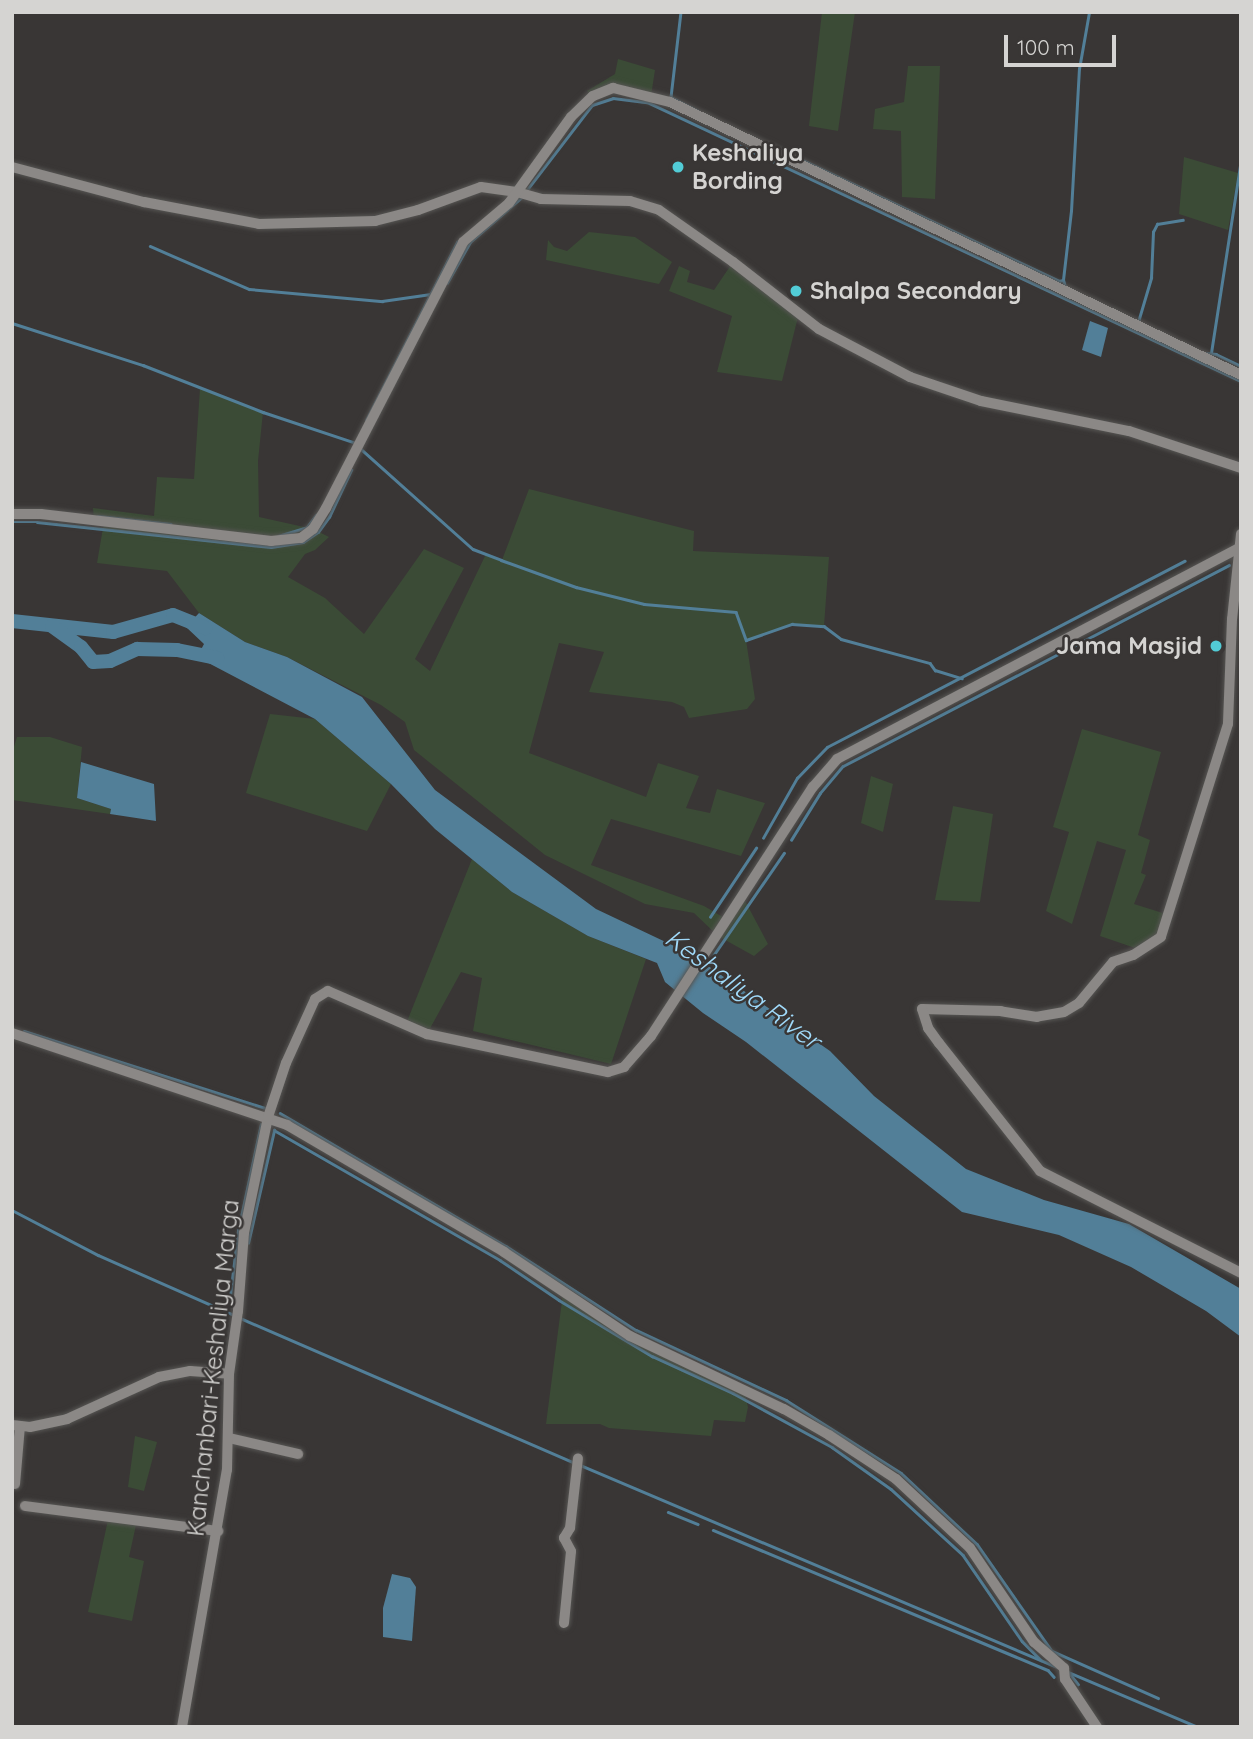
<!DOCTYPE html>
<html>
<head>
<meta charset="utf-8">
<style>
	body { margin:0 }
	#map { position:relative; width:1253px; height:1739px; overflow:hidden; background:#393635; font-family:Quicksand,sans-serif }
	div>[style] { position:absolute }
	.green>* { inset:0; background:#3b4b36 }
	.water>* { inset:0; background:#527f98 }
	.stream>* { height:2.5px; margin:-1.25px; padding:0 1.25px; transform-origin:1.25px; border-radius:1.25px; background:#527f98 }
	.river>* { height:14px; margin:-7px; padding:0 7px; transform-origin:7px; border-radius:7px; background:#527f98 }
	.roads { filter:drop-shadow(0 0 2px #565553) drop-shadow(0 0 2px #565553) }
	.minor>* { height:10px; margin:-5px; padding:0 5px; transform-origin:5px; border-radius:5px; background:#8b8886 }
	.dots>* { width:19px; height:19px; translate:-50% -50%; box-sizing:border-box; border:4px solid #393635; border-radius:50% }
	span { translate:-50% -50%; white-space:nowrap; text-align:center; line-height:1.15; -webkit-text-stroke:5px #393635; paint-order:stroke }
	.poi-label { font-size:24px; color:#d5d4d2; font-weight:700 }
	.left { translate:0 -50%; text-align:left }
	.right { translate:-100% -50%; text-align:right }
	.street-label { font-size:24px; color:#d5d4d2 }
	.water-label { font-size:26px; color:#a0dafa; font-style:italic }
	.frame { position:absolute; inset:0; border:14px solid #d5d4d2; pointer-events:none }
	.scale { position:absolute; left:1004px; top:35px; width:112px; height:32px; box-sizing:border-box; border:4px solid #d5d4d2; border-top:0; padding-left:9px; font-size:21px; line-height:24px; white-space:nowrap; color:#d5d4d2; -webkit-text-stroke:5px #393635; paint-order:stroke }
</style>
</head>
<body>
<div id="map">
	<div class="green">
		<i style="clip-path:polygon(822px 12px,855px 12px,838px 131px,809px 126px)"></i>
		<i style="clip-path:polygon(618px 59px,655px 70px,651px 96px,613px 88px,593px 96px,587px 91px,615px 74px)"></i>
		<i style="clip-path:polygon(908px 66px,940px 66px,935px 199px,902px 197px,901px 131px,873px 129px,875px 109px,904px 102px)"></i>
		<i style="clip-path:polygon(1184px 157px,1238px 173px,1228px 230px,1179px 214px)"></i>
		<i style="clip-path:polygon(589px 232px,635px 237px,672px 262px,659px 284px,546px 260px,548px 240px,554px 247px,567px 251px)"></i>
		<i style="clip-path:polygon(733px 262px,799px 313px,782px 381px,717px 372px,732px 316px,669px 291px,679px 266px,690px 271px,687px 282px,714px 290px)"></i>
		<i style="clip-path:polygon(200px 388px,263px 412px,258px 461px,259px 517px,313px 529px,329px 537px,315px 550px,305px 554px,288px 577px,325px 598px,364px 634px,424px 549px,464px 568px,415px 659px,430px 671px,486px 554px,502px 560px,529px 489px,694px 531px,693px 551px,829px 557px,824px 626px,792px 624px,746px 640px,755px 699px,747px 709px,689px 718px,684px 707px,672px 702px,589px 692px,604px 652px,559px 643px,529px 753px,646px 797px,658px 763px,699px 776px,686px 808px,710px 813px,717px 789px,765px 803px,741px 856px,611px 819px,591px 865px,704px 906px,728px 920px,743px 897px,768px 944px,754px 956px,718px 936px,694px 913px,645px 904px,545px 855px,414px 750px,405px 722px,381px 705px,287px 657px,245px 642px,199px 613px,167px 571px,97px 563px,104px 522px,94px 520px,93px 508px,154px 516px,157px 477px,194px 479px)"></i>
		<i style="clip-path:polygon(270px 714px,315px 719px,391px 784px,367px 831px,246px 793px)"></i>
		<i style="clip-path:polygon(1082px 729px,1161px 752px,1138px 835px,1150px 840px,1141px 873px,1146px 875px,1134px 904px,1169px 915px,1161px 937px,1141px 950px,1100px 936px,1126px 850px,1097px 841px,1072px 924px,1046px 911px,1069px 832px,1053px 827px)"></i>
		<i style="clip-path:polygon(17px 737px,50px 737px,82px 747px,77px 798px,111px 809px,110px 814px,12px 800px,12px 753px)"></i>
		<i style="clip-path:polygon(871px 776px,893px 784px,883px 832px,861px 823px)"></i>
		<i style="clip-path:polygon(953px 806px,993px 814px,980px 902px,935px 900px)"></i>
		<i style="clip-path:polygon(472px 859px,512px 892px,588px 936px,646px 959px,611px 1064px,473px 1031px,482px 978px,461px 972px,427px 1034px,406px 1024px)"></i>
		<i style="clip-path:polygon(563px 1293px,630px 1336px,744px 1391px,748px 1407px,745px 1422px,714px 1420px,711px 1436px,609px 1428px,600px 1424px,546px 1424px)"></i>
		<i style="clip-path:polygon(135px 1436px,157px 1442px,144px 1491px,128px 1487px)"></i>
		<i style="clip-path:polygon(108px 1520px,136px 1525px,129px 1557px,144px 1561px,132px 1621px,88px 1612px)"></i>
	</div>
	<div class="water">
		<i style="clip-path:polygon(1090px 321px,1108px 328px,1101px 357px,1082px 350px)"></i>
		<i style="clip-path:polygon(199px 613px,245px 642px,287px 657px,362px 697px,435px 790px,596px 909px,691px 954px,830px 1051px,874px 1096px,966px 1169px,1044px 1200px,1129px 1224px,1241px 1289px,1241px 1337px,1206px 1311px,1131px 1267px,1059px 1235px,962px 1212px,746px 1042px,703px 1013px,665px 982px,657px 963px,588px 936px,512px 892px,435px 829px,391px 784px,315px 719px,197px 657px,204px 644px,186px 627px)"></i>
		<i style="clip-path:polygon(81px 762px,154px 784px,156px 821px,110px 814px,111px 809px,77px 798px)"></i>
		<i style="clip-path:polygon(392px 1574px,410px 1578px,416px 1587px,412px 1641px,383px 1637px,383px 1608px)"></i>
	</div>
	<div class="stream">
		<i style="left:681px;top:12px;width:86px;rotate:96.7deg"></i>
		<i style="left:671px;top:97px;width:31px;rotate:27deg"></i>
		<i style="left:796px;top:157px;width:291px;rotate:25.2deg"></i>
		<i style="left:1059px;top:281px;width:4px;rotate:-14deg"></i>
		<i style="left:526px;top:191px;width:108px;rotate:-52.5deg"></i>
		<i style="left:592px;top:105px;width:22px;rotate:-18deg"></i>
		<i style="left:613px;top:98px;width:34px;rotate:7deg"></i>
		<i style="left:647px;top:102px;width:656px;rotate:25.16deg"></i>
		<i style="left:150px;top:246px;width:108px;rotate:23.5deg"></i>
		<i style="left:249px;top:289px;width:134px;rotate:5.2deg"></i>
		<i style="left:382px;top:301px;width:49px;rotate:-8.1deg"></i>
		<i style="left:447px;top:283px;width:47px;rotate:-60.7deg"></i>
		<i style="left:470px;top:242px;width:69px;rotate:-40.9deg"></i>
		<i style="left:1065px;top:287px;width:7px;rotate:-106deg"></i>
		<i style="left:1063px;top:280px;width:69px;rotate:-83.4deg"></i>
		<i style="left:1071px;top:211px;width:142px;rotate:-86.8deg"></i>
		<i style="left:1079px;top:69px;width:58px;rotate:-80deg"></i>
		<i style="left:1138px;top:322px;width:46px;rotate:-73.5deg"></i>
		<i style="left:1151px;top:278px;width:46px;rotate:-87.5deg"></i>
		<i style="left:1153px;top:232px;width:9px;rotate:-63deg"></i>
		<i style="left:1157px;top:224px;width:26px;rotate:-9deg"></i>
		<i style="left:12px;top:323px;width:138px;rotate:17.8deg"></i>
		<i style="left:143px;top:365px;width:129px;rotate:21.4deg"></i>
		<i style="left:263px;top:412px;width:98px;rotate:18.4deg"></i>
		<i style="left:1204px;top:353px;width:12px;rotate:5deg"></i>
		<i style="left:1216px;top:354px;width:28px;rotate:26deg"></i>
		<i style="left:1211px;top:353px;width:196px;rotate:-81.2deg"></i>
		<i style="left:366px;top:420px;width:200px;rotate:-62.9deg"></i>
		<i style="left:361px;top:449px;width:150px;rotate:41.8deg"></i>
		<i style="left:473px;top:549px;width:30px;rotate:21deg"></i>
		<i style="left:501px;top:560px;width:80px;rotate:19.8deg"></i>
		<i style="left:576px;top:587px;width:70px;rotate:14deg"></i>
		<i style="left:644px;top:604px;width:92px;rotate:5deg"></i>
		<i style="left:736px;top:612px;width:30px;rotate:70deg"></i>
		<i style="left:746px;top:640px;width:49px;rotate:-19.2deg"></i>
		<i style="left:792px;top:624px;width:32px;rotate:4deg"></i>
		<i style="left:824px;top:626px;width:21px;rotate:37deg"></i>
		<i style="left:841px;top:639px;width:92px;rotate:15.1deg"></i>
		<i style="left:930px;top:663px;width:9px;rotate:54deg"></i>
		<i style="left:935px;top:670px;width:28px;rotate:17deg"></i>
		<i style="left:98px;top:516px;width:73px;rotate:6.3deg"></i>
		<i style="left:12px;top:522px;width:25px"></i>
		<i style="left:37px;top:522px;width:235px;rotate:6.1deg"></i>
		<i style="left:271px;top:547px;width:32px;rotate:-9deg"></i>
		<i style="left:303px;top:542px;width:18px;rotate:-34deg"></i>
		<i style="left:318px;top:532px;width:19px;rotate:-54deg"></i>
		<i style="left:329px;top:517px;width:52px;rotate:-64.9deg"></i>
		<i style="left:278px;top:536px;width:30px;rotate:-17deg"></i>
		<i style="left:307px;top:527px;width:15px;rotate:-53deg"></i>
		<i style="left:763px;top:838px;width:69px;rotate:-60.5deg"></i>
		<i style="left:797px;top:778px;width:43px;rotate:-45.9deg"></i>
		<i style="left:827px;top:747px;width:403px;rotate:-27.5deg"></i>
		<i style="left:791px;top:840px;width:55px;rotate:-58.3deg"></i>
		<i style="left:820px;top:793px;width:35px;rotate:-50deg"></i>
		<i style="left:843px;top:766px;width:435px;rotate:-27.5deg"></i>
		<i style="left:710px;top:917px;width:83px;rotate:-56.3deg"></i>
		<i style="left:706px;top:966px;width:137px;rotate:-55.4deg"></i>
		<i style="left:24px;top:1031px;width:254px;rotate:17.7deg"></i>
		<i style="left:280px;top:1113px;width:262px;rotate:30.5deg"></i>
		<i style="left:506px;top:1246px;width:155px;rotate:32.9deg"></i>
		<i style="left:636px;top:1330px;width:166px;rotate:25deg"></i>
		<i style="left:786px;top:1400px;width:136px;rotate:32.4deg"></i>
		<i style="left:901px;top:1473px;width:104px;rotate:43.1deg"></i>
		<i style="left:977px;top:1544px;width:131px;rotate:55deg"></i>
		<i style="left:1052px;top:1651px;width:116px;rotate:23.9deg"></i>
		<i style="left:12px;top:1210px;width:97px;rotate:27.6deg"></i>
		<i style="left:98px;top:1255px;width:146px;rotate:23.8deg"></i>
		<i style="left:248px;top:1243px;width:116px;rotate:-77deg"></i>
		<i style="left:274px;top:1130px;width:261px;rotate:29.9deg"></i>
		<i style="left:500px;top:1260px;width:71px;rotate:34.1deg"></i>
		<i style="left:559px;top:1300px;width:109px;rotate:31.1deg"></i>
		<i style="left:652px;top:1356px;width:89px;rotate:24.6deg"></i>
		<i style="left:733px;top:1393px;width:113px;rotate:28.6deg"></i>
		<i style="left:832px;top:1447px;width:72px;rotate:35.4deg"></i>
		<i style="left:891px;top:1489px;width:98px;rotate:42.5deg"></i>
		<i style="left:963px;top:1555px;width:104px;rotate:55.5deg"></i>
		<i style="left:1022px;top:1641px;width:27px;rotate:45deg"></i>
		<i style="left:229px;top:1304px;width:74px;rotate:-83deg"></i>
		<i style="left:238px;top:1231px;width:109px;rotate:-77.9deg"></i>
		<i style="left:240px;top:1318px;width:363px;rotate:23.4deg"></i>
		<i style="left:580px;top:1465px;width:518px;rotate:22.95deg"></i>
		<i style="left:668px;top:1512px;width:32px;rotate:22deg"></i>
		<i style="left:713px;top:1530px;width:363px;rotate:22.7deg"></i>
		<i style="left:1048px;top:1670px;width:9px;rotate:49deg"></i>
		<i style="left:1068px;top:1672px;width:141px;rotate:22.9deg"></i>
		<i style="left:1070px;top:1674px;width:13px;rotate:51deg"></i>
	</div>
	<div class="river">
		<i style="left:12px;top:621px;width:102px;rotate:6.2deg"></i>
		<i style="left:113px;top:632px;width:62px;rotate:-15.8deg"></i>
		<i style="left:173px;top:615px;width:35px;rotate:22deg"></i>
		<i style="left:52px;top:626px;width:36px;rotate:36deg"></i>
		<i style="left:81px;top:647px;width:19px;rotate:51deg"></i>
		<i style="left:93px;top:662px;width:17px;rotate:-3deg"></i>
		<i style="left:110px;top:661px;width:30px;rotate:-24deg"></i>
		<i style="left:137px;top:649px;width:40px;rotate:1.4deg"></i>
		<i style="left:177px;top:650px;width:41px;rotate:11.3deg"></i>
	</div>
	<div class="roads">
		<div class="minor">
			<i style="left:12px;top:167px;width:137px;rotate:14.9deg"></i>
			<i style="left:144px;top:202px;width:117px;rotate:10.8deg"></i>
			<i style="left:259px;top:224px;width:116px;rotate:-1.5deg"></i>
			<i style="left:375px;top:221px;width:44px;rotate:-14.3deg"></i>
			<i style="left:418px;top:210px;width:67px;rotate:-20.1deg"></i>
			<i style="left:481px;top:187px;width:36px;rotate:8deg"></i>
			<i style="left:517px;top:192px;width:25px;rotate:16deg"></i>
			<i style="left:541px;top:199px;width:89px;rotate:1.3deg"></i>
			<i style="left:630px;top:201px;width:30px;rotate:17deg"></i>
			<i style="left:659px;top:210px;width:90px;rotate:35.1deg"></i>
			<i style="left:733px;top:262px;width:109px;rotate:37.9deg"></i>
			<i style="left:819px;top:329px;width:103px;rotate:27.8deg"></i>
			<i style="left:910px;top:377px;width:75px;rotate:18.7deg"></i>
			<i style="left:981px;top:401px;width:151px;rotate:11.5deg"></i>
			<i style="left:1129px;top:431px;width:118px;rotate:18.3deg"></i>
			<i style="left:12px;top:514px;width:29px"></i>
			<i style="left:41px;top:514px;width:232px;rotate:6.7deg"></i>
			<i style="left:271px;top:541px;width:30px;rotate:-6deg"></i>
			<i style="left:301px;top:538px;width:15px;rotate:-37deg"></i>
			<i style="left:313px;top:529px;width:25px;rotate:-58deg"></i>
			<i style="left:326px;top:508px;width:299px;rotate:-62.7deg"></i>
			<i style="left:463px;top:242px;width:60px;rotate:-40.3deg"></i>
			<i style="left:509px;top:203px;width:106px;rotate:-54.2deg"></i>
			<i style="left:571px;top:117px;width:30px;rotate:-44deg"></i>
			<i style="left:593px;top:96px;width:22px;rotate:-22deg"></i>
			<i style="left:613px;top:88px;width:59px;rotate:13.8deg"></i>
			<i style="left:670px;top:102px;width:633px;rotate:25.55deg"></i>
			<i style="left:1241px;top:534px;width:85px;rotate:96deg"></i>
			<i style="left:1232px;top:619px;width:105px;rotate:92.2deg"></i>
			<i style="left:1228px;top:724px;width:223px;rotate:107.5deg"></i>
			<i style="left:1161px;top:937px;width:33px;rotate:147deg"></i>
			<i style="left:1133px;top:955px;width:21px;rotate:161deg"></i>
			<i style="left:1113px;top:962px;width:53px;rotate:129.7deg"></i>
			<i style="left:1079px;top:1003px;width:17px;rotate:149deg"></i>
			<i style="left:1064px;top:1012px;width:27px;rotate:170deg"></i>
			<i style="left:1037px;top:1017px;width:36px;rotate:-171deg"></i>
			<i style="left:1001px;top:1011px;width:79px;rotate:-178.5deg"></i>
			<i style="left:922px;top:1009px;width:20px;rotate:72deg"></i>
			<i style="left:928px;top:1028px;width:19px;rotate:54deg"></i>
			<i style="left:939px;top:1043px;width:163px;rotate:51.7deg"></i>
			<i style="left:1040px;top:1171px;width:225px;rotate:26.9deg"></i>
			<i style="left:12px;top:1033px;width:290px;rotate:18.5deg"></i>
			<i style="left:287px;top:1125px;width:251px;rotate:30.3deg"></i>
			<i style="left:504px;top:1252px;width:151px;rotate:33.7deg"></i>
			<i style="left:630px;top:1336px;width:170px;rotate:25.4deg"></i>
			<i style="left:784px;top:1409px;width:52px;rotate:30deg"></i>
			<i style="left:829px;top:1435px;width:80px;rotate:33.3deg"></i>
			<i style="left:896px;top:1479px;width:101px;rotate:43deg"></i>
			<i style="left:970px;top:1548px;width:114px;rotate:55.8deg"></i>
			<i style="left:1034px;top:1642px;width:40px;rotate:41deg"></i>
			<i style="left:1064px;top:1668px;width:11px;rotate:85deg"></i>
			<i style="left:1065px;top:1679px;width:58px;rotate:56.3deg"></i>
			<i style="left:12px;top:1425px;width:18px;rotate:6deg"></i>
			<i style="left:30px;top:1427px;width:38px;rotate:-12deg"></i>
			<i style="left:67px;top:1419px;width:101px;rotate:-24.5deg"></i>
			<i style="left:159px;top:1377px;width:32px;rotate:-11deg"></i>
			<i style="left:190px;top:1371px;width:39px;rotate:4deg"></i>
			<i style="left:229px;top:1438px;width:71px;rotate:13.1deg"></i>
			<i style="left:15px;top:1484px;width:58px;rotate:-85.1deg"></i>
			<i style="left:25px;top:1506px;width:195px;rotate:7.4deg"></i>
			<i style="left:564px;top:1623px;width:72px;rotate:-84.4deg"></i>
			<i style="left:571px;top:1551px;width:15px;rotate:-118deg"></i>
			<i style="left:564px;top:1538px;width:12px;rotate:-59deg"></i>
			<i style="left:570px;top:1528px;width:70px;rotate:-83.5deg"></i>
			<i style="left:182px;top:1727px;width:261px;rotate:-80.1deg"></i>
			<i style="left:227px;top:1470px;width:96px;rotate:-88.8deg"></i>
			<i style="left:229px;top:1374px;width:64px;rotate:-81.9deg"></i>
			<i style="left:238px;top:1311px;width:78px;rotate:-85.6deg"></i>
			<i style="left:244px;top:1233px;width:118px;rotate:-78.3deg"></i>
			<i style="left:268px;top:1117px;width:57px;rotate:-71.6deg"></i>
			<i style="left:286px;top:1063px;width:70px;rotate:-65.6deg"></i>
			<i style="left:315px;top:999px;width:15px;rotate:-32deg"></i>
			<i style="left:328px;top:991px;width:108px;rotate:23.5deg"></i>
			<i style="left:427px;top:1034px;width:185px;rotate:11.9deg"></i>
			<i style="left:608px;top:1072px;width:17px;rotate:-17deg"></i>
			<i style="left:624px;top:1067px;width:41px;rotate:-48.9deg"></i>
			<i style="left:651px;top:1036px;width:297px;rotate:-57deg"></i>
			<i style="left:813px;top:787px;width:37px;rotate:-49deg"></i>
			<i style="left:837px;top:759px;width:454px;rotate:-27.7deg"></i>
		</div>
	</div>
	<div class="dots">
		<i style="left:678px;top:167px;background:#52ccd6"></i>
		<i style="left:796px;top:291px;background:#52ccd6"></i>
		<i style="left:1216px;top:646px;background:#52ccd6"></i>
	</div>
	<div class="poi-label">
		<span class="left" style="left:692px;top:167px">Keshaliya<br>Bording</span>
		<span class="left" style="left:810px;top:291px">Shalpa Secondary</span>
		<span class="right" style="left:1202px;top:646px">Jama Masjid</span>
	</div>
	<div class="street-label">
		<span style="left:213px;top:1368px;rotate:-84deg">Kanchanbari-Keshaliya Marga</span>
	</div>
	<div class="water-label">
		<span style="left:743px;top:989px;rotate:36deg">Keshaliya River</span>
	</div>
	<div class="frame"></div>
	<div class="scale">100 m</div>
</div>
</body>
</html>
